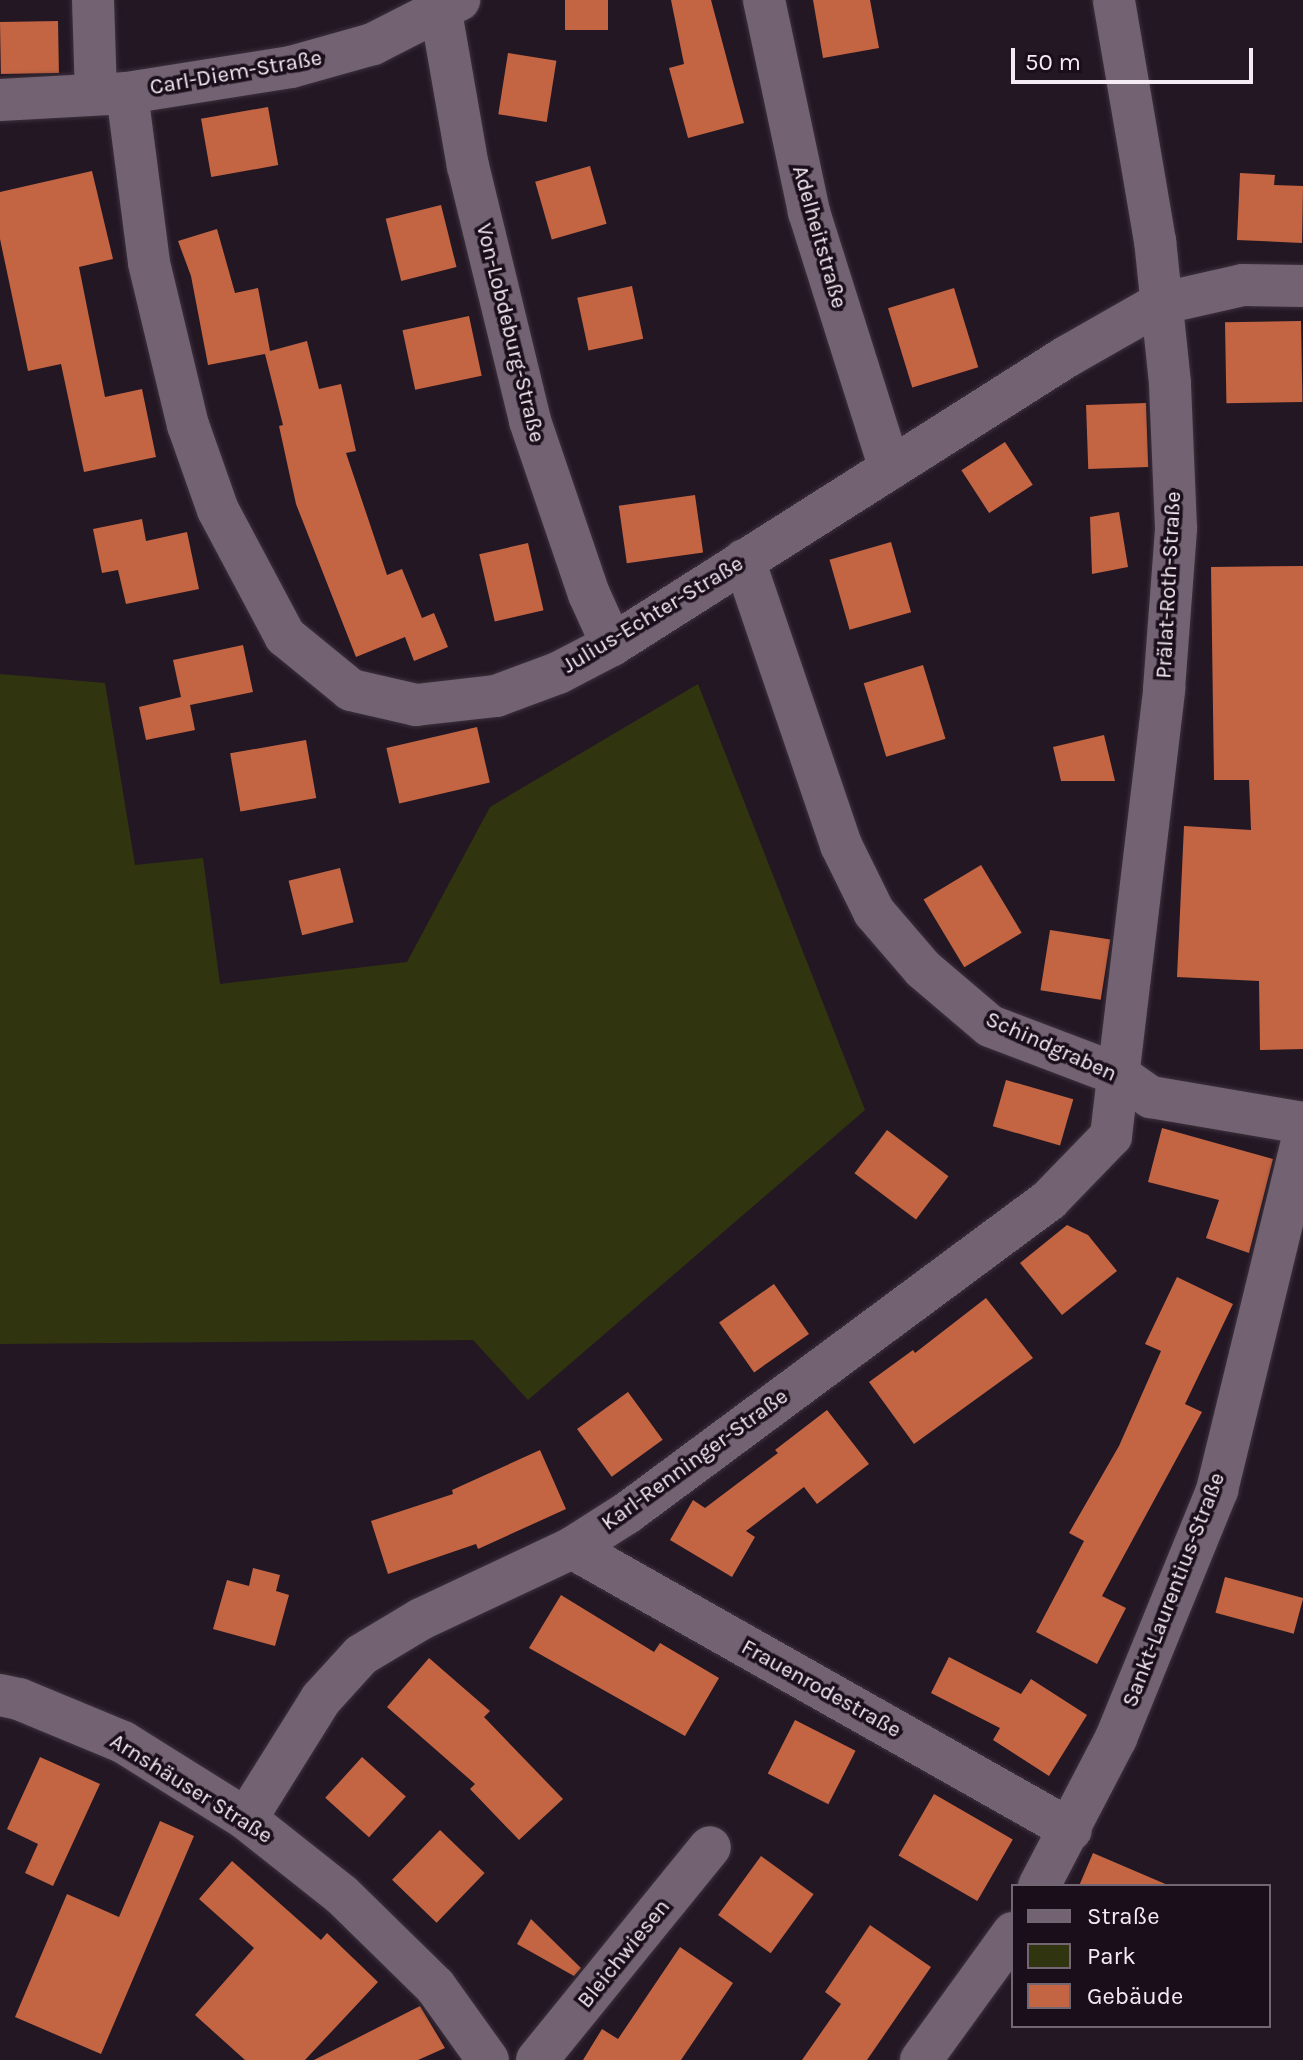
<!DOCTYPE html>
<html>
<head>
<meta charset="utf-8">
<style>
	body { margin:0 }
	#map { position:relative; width:1303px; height:2060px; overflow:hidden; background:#241724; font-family:Karla,sans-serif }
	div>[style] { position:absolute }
	.green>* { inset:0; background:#30350f }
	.building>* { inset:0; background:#c36542; transform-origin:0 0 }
	.roads { filter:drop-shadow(0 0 2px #3b313b) drop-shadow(0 0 2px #3b313b) }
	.minor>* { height:42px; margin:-21px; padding:0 21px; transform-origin:21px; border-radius:21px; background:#736272 }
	span { translate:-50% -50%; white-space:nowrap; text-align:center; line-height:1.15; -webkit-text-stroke:7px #1a0e1a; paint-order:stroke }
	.street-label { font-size:22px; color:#f4ebf4 }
	.legend { position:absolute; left:1011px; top:1884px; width:260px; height:144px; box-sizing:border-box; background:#1a0e1a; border:2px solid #716671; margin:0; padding:10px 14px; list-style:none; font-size:24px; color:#f4ebf4 }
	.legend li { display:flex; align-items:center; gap:16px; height:40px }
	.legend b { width:40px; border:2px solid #716671 }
	.scale { position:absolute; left:1011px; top:48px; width:242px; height:36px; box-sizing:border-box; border:4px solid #f4ebf4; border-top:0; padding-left:10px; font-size:24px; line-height:28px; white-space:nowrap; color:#f4ebf4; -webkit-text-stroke:6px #1a0e1a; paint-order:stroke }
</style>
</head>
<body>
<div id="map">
	<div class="green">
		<i style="clip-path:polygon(0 674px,105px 683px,135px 865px,203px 858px,220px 984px,407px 962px,490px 807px,698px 684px,865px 1110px,528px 1400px,473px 1340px,0 1344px)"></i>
	</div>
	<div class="building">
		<i style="left:565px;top:0;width:43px;height:30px"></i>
		<i style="clip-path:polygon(671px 0,711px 0,744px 123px,688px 138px,669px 68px,684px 64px)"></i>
		<i style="clip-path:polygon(813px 0,870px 0,879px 48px,823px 58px)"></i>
		<i style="left:58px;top:21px;width:52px;height:58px;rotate:89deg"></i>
		<i style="left:508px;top:53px;width:49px;height:62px;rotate:9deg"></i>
		<i style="left:268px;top:107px;width:59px;height:68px;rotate:80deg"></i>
		<i style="left:590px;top:166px;width:60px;height:57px;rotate:74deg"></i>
		<i style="clip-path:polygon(92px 171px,113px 259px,79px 267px,105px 397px,142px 389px,156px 457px,84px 472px,61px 364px,28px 371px,0 239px,0 192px)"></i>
		<i style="clip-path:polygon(1240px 173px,1275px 175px,1274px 185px,1303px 186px,1302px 243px,1237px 240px)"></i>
		<i style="left:441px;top:205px;width:64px;height:57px;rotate:76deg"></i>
		<i style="clip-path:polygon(217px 229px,235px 293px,258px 288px,270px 351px,307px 341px,319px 389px,341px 384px,356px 451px,346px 453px,387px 575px,402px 569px,422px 618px,434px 613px,448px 647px,414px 661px,405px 637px,356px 657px,296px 504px,279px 426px,283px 425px,265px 354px,208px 365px,191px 276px,178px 241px)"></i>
		<i style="left:632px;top:286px;width:54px;height:56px;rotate:78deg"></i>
		<i style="left:954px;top:288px;width:83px;height:69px;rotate:73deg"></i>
		<i style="left:469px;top:316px;width:61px;height:68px;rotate:78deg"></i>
		<i style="left:1301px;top:321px;width:81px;height:76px;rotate:89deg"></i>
		<i style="left:1146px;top:403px;width:64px;height:60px;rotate:88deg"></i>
		<i style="left:1005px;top:442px;width:51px;height:52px;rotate:57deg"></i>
		<i style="left:695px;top:495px;width:58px;height:77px;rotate:82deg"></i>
		<i style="clip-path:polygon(1119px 512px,1128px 567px,1092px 574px,1090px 517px)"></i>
		<i style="clip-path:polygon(142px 519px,146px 541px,187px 532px,199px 589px,126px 604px,118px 570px,102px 573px,93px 529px)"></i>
		<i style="left:891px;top:542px;width:73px;height:64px;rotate:74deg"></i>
		<i style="left:528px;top:543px;width:69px;height:50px;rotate:77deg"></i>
		<i style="clip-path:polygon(1303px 566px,1303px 1049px,1260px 1050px,1259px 981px,1177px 977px,1184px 826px,1251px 830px,1249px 780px,1214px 780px,1211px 567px)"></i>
		<i style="clip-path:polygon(243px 645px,253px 692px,190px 705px,195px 730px,146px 740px,139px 707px,181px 697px,173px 660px)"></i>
		<i style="left:923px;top:665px;width:77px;height:62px;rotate:73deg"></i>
		<i style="left:477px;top:727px;width:57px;height:93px;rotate:77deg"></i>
		<i style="clip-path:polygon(1104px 735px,1115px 781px,1061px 781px,1053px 747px)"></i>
		<i style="left:306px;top:740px;width:59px;height:77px;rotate:80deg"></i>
		<i style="left:981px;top:865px;width:79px;height:67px;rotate:59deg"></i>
		<i style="left:340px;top:868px;width:56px;height:53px;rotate:76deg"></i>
		<i style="left:1050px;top:930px;width:61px;height:61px;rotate:9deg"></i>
		<i style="left:1006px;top:1080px;width:70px;height:48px;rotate:16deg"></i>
		<i style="clip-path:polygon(1162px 1128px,1273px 1159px,1249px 1253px,1206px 1238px,1219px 1200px,1148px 1182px)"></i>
		<i style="left:887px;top:1130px;width:77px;height:54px;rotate:37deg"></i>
		<i style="clip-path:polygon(1067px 1225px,1088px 1235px,1117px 1271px,1062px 1315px,1020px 1263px)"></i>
		<i style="clip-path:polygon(1177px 1277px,1233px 1304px,1185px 1404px,1202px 1412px,1102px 1596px,1126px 1608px,1097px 1664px,1036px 1632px,1084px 1541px,1069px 1533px,1119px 1446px,1161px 1351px,1145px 1344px)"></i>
		<i style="left:774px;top:1284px;width:61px;height:67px;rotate:55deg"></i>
		<i style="clip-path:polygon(986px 1298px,1033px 1358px,914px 1444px,869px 1382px,913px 1350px,915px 1353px)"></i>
		<i style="left:628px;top:1392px;width:59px;height:63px;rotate:54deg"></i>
		<i style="clip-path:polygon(827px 1410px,869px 1464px,817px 1504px,804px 1487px,746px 1531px,755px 1537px,732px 1577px,670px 1540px,693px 1500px,705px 1508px,778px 1453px,775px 1450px)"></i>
		<i style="clip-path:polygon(540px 1450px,566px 1509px,478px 1549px,476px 1544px,388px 1574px,371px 1521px,453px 1494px,452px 1490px)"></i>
		<i style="clip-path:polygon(253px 1568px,280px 1575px,276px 1591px,289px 1595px,275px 1646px,213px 1629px,227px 1580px,249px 1586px)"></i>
		<i style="left:1225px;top:1577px;width:81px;height:37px;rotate:15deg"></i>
		<i style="clip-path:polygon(561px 1595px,654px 1652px,660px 1643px,719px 1678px,685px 1736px,529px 1648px)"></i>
		<i style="clip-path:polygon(949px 1657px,1021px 1694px,1031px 1679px,1087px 1715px,1049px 1776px,993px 1740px,1000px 1728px,931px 1693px)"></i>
		<i style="clip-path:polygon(429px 1658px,490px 1711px,484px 1717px,563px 1799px,519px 1840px,470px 1789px,475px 1784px,387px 1707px)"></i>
		<i style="left:795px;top:1720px;width:68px;height:60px;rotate:27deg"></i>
		<i style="clip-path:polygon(40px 1757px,100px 1784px,53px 1886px,25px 1873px,38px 1844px,7px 1829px)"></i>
		<i style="left:362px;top:1757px;width:59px;height:55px;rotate:42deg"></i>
		<i style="left:934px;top:1794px;width:91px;height:71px;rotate:30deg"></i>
		<i style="clip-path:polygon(160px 1821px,194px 1836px,101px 2054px,15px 2017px,67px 1894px,119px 1917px)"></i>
		<i style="left:440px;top:1830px;width:62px;height:69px;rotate:44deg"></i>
		<i style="clip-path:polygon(1093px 1853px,1170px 1886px,1079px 1886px)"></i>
		<i style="left:761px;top:1856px;width:65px;height:73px;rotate:36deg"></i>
		<i style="clip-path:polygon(232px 1861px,321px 1940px,327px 1933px,378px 1982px,305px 2060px,245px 2060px,195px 2015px,254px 1948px,199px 1899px)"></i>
		<i style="clip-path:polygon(531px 1919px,581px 1968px,574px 1976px,517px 1944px)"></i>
		<i style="clip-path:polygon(870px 1925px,931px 1967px,867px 2060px,802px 2060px,841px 2004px,825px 1992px)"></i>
		<i style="clip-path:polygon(680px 1947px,733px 1983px,681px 2060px,583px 2060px,602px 2029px,618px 2039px)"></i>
		<i style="clip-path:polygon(420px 2006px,445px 2048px,418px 2060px,314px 2060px)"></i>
	</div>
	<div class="roads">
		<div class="minor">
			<i style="left:93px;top:0;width:94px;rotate:88.2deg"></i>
			<i style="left:764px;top:0;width:217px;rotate:78deg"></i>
			<i style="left:809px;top:212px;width:269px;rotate:72.5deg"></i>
			<i style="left:441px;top:12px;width:156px;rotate:80.1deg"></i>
			<i style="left:468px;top:166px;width:262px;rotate:76.3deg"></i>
			<i style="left:530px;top:421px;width:183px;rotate:71.2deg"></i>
			<i style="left:589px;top:594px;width:56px;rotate:65.7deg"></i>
			<i style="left:127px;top:93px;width:171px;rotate:82.6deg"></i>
			<i style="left:149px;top:263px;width:167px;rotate:76.5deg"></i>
			<i style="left:188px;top:425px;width:90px;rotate:70.6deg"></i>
			<i style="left:218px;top:510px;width:143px;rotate:62deg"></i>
			<i style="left:285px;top:636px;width:85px;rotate:39.3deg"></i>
			<i style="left:351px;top:690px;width:67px;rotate:13deg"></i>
			<i style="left:416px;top:705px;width:81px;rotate:-6.4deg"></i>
			<i style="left:496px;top:696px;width:66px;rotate:-20.4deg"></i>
			<i style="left:558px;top:673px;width:61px;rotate:-27.4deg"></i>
			<i style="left:612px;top:645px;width:538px;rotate:-32.39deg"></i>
			<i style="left:1066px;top:357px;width:107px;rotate:-29.7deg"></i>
			<i style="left:1159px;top:304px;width:86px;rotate:-12.7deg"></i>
			<i style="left:1243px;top:285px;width:60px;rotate:1deg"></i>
			<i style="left:0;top:100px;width:127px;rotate:-3.2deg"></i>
			<i style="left:127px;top:93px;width:166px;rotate:-9deg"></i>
			<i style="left:291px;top:67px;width:85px;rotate:-15.7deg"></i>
			<i style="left:373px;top:44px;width:97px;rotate:-27.1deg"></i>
			<i style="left:744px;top:560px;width:301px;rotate:71.2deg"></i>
			<i style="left:841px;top:845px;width:75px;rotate:63.8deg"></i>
			<i style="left:874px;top:912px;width:75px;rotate:49.3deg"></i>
			<i style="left:923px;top:969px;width:88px;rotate:40.4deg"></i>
			<i style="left:990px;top:1026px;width:138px;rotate:20.8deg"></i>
			<i style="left:1119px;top:1075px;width:39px;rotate:35deg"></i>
			<i style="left:1151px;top:1097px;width:154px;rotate:9.7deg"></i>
			<i style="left:572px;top:1548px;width:573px;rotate:29.47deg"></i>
			<i style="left:0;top:1695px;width:19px;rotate:12deg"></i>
			<i style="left:19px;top:1699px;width:113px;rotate:22.5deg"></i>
			<i style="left:123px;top:1742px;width:145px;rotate:32deg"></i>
			<i style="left:246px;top:1819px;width:122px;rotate:38.4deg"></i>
			<i style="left:342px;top:1895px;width:130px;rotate:44.4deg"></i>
			<i style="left:435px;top:1986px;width:91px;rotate:54.4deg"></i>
			<i style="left:246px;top:1819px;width:142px;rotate:-58deg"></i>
			<i style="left:321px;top:1699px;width:59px;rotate:-47.7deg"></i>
			<i style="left:361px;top:1655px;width:70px;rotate:-31deg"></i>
			<i style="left:421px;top:1619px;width:167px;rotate:-25.2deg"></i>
			<i style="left:572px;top:1548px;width:65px;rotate:-32.5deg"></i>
			<i style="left:627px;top:1513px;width:525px;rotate:-36.56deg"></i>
			<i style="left:1049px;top:1200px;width:89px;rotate:-45.9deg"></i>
			<i style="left:1111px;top:1136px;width:450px;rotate:-83.2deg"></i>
			<i style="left:1164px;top:689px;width:161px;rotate:-85.7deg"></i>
			<i style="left:1176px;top:528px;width:145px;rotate:-92.4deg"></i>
			<i style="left:1170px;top:383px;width:143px;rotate:-96deg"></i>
			<i style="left:1155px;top:241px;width:244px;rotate:-99.7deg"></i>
			<i style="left:1039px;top:1886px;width:167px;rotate:-62.5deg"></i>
			<i style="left:1116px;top:1738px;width:268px;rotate:-67.8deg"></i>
			<i style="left:1217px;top:1490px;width:362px;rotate:-76.3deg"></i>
			<i style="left:537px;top:2060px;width:274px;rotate:-50.9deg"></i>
			<i style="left:921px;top:2060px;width:157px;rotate:-54.1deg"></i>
		</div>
	</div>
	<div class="street-label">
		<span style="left:236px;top:73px;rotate:-10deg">Carl-Diem-Straße</span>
		<span style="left:819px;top:237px;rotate:74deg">Adelheitstraße</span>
		<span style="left:510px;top:333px;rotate:76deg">Von-Lobdeburg-Straße</span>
		<span style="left:1169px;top:585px;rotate:-87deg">Prälat-Roth-Straße</span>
		<span style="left:653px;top:615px;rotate:-31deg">Julius-Echter-Straße</span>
		<span style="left:1051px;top:1047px;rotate:24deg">Schindgraben</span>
		<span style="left:695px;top:1460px;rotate:-36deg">Karl-Renninger-Straße</span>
		<span style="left:1174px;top:1590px;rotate:-69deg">Sankt-Laurentius-Straße</span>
		<span style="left:821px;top:1689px;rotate:29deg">Frauenrodestraße</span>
		<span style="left:191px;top:1789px;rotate:32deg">Arnshäuser Straße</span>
		<span style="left:624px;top:1954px;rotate:-51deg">Bleichwiesen</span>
	</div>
	<ul class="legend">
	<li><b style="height:10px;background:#736272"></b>Straße</li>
	<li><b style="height:22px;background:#30350f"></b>Park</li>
	<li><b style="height:22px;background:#c36542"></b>Gebäude</li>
	</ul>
	<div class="scale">50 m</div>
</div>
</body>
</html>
